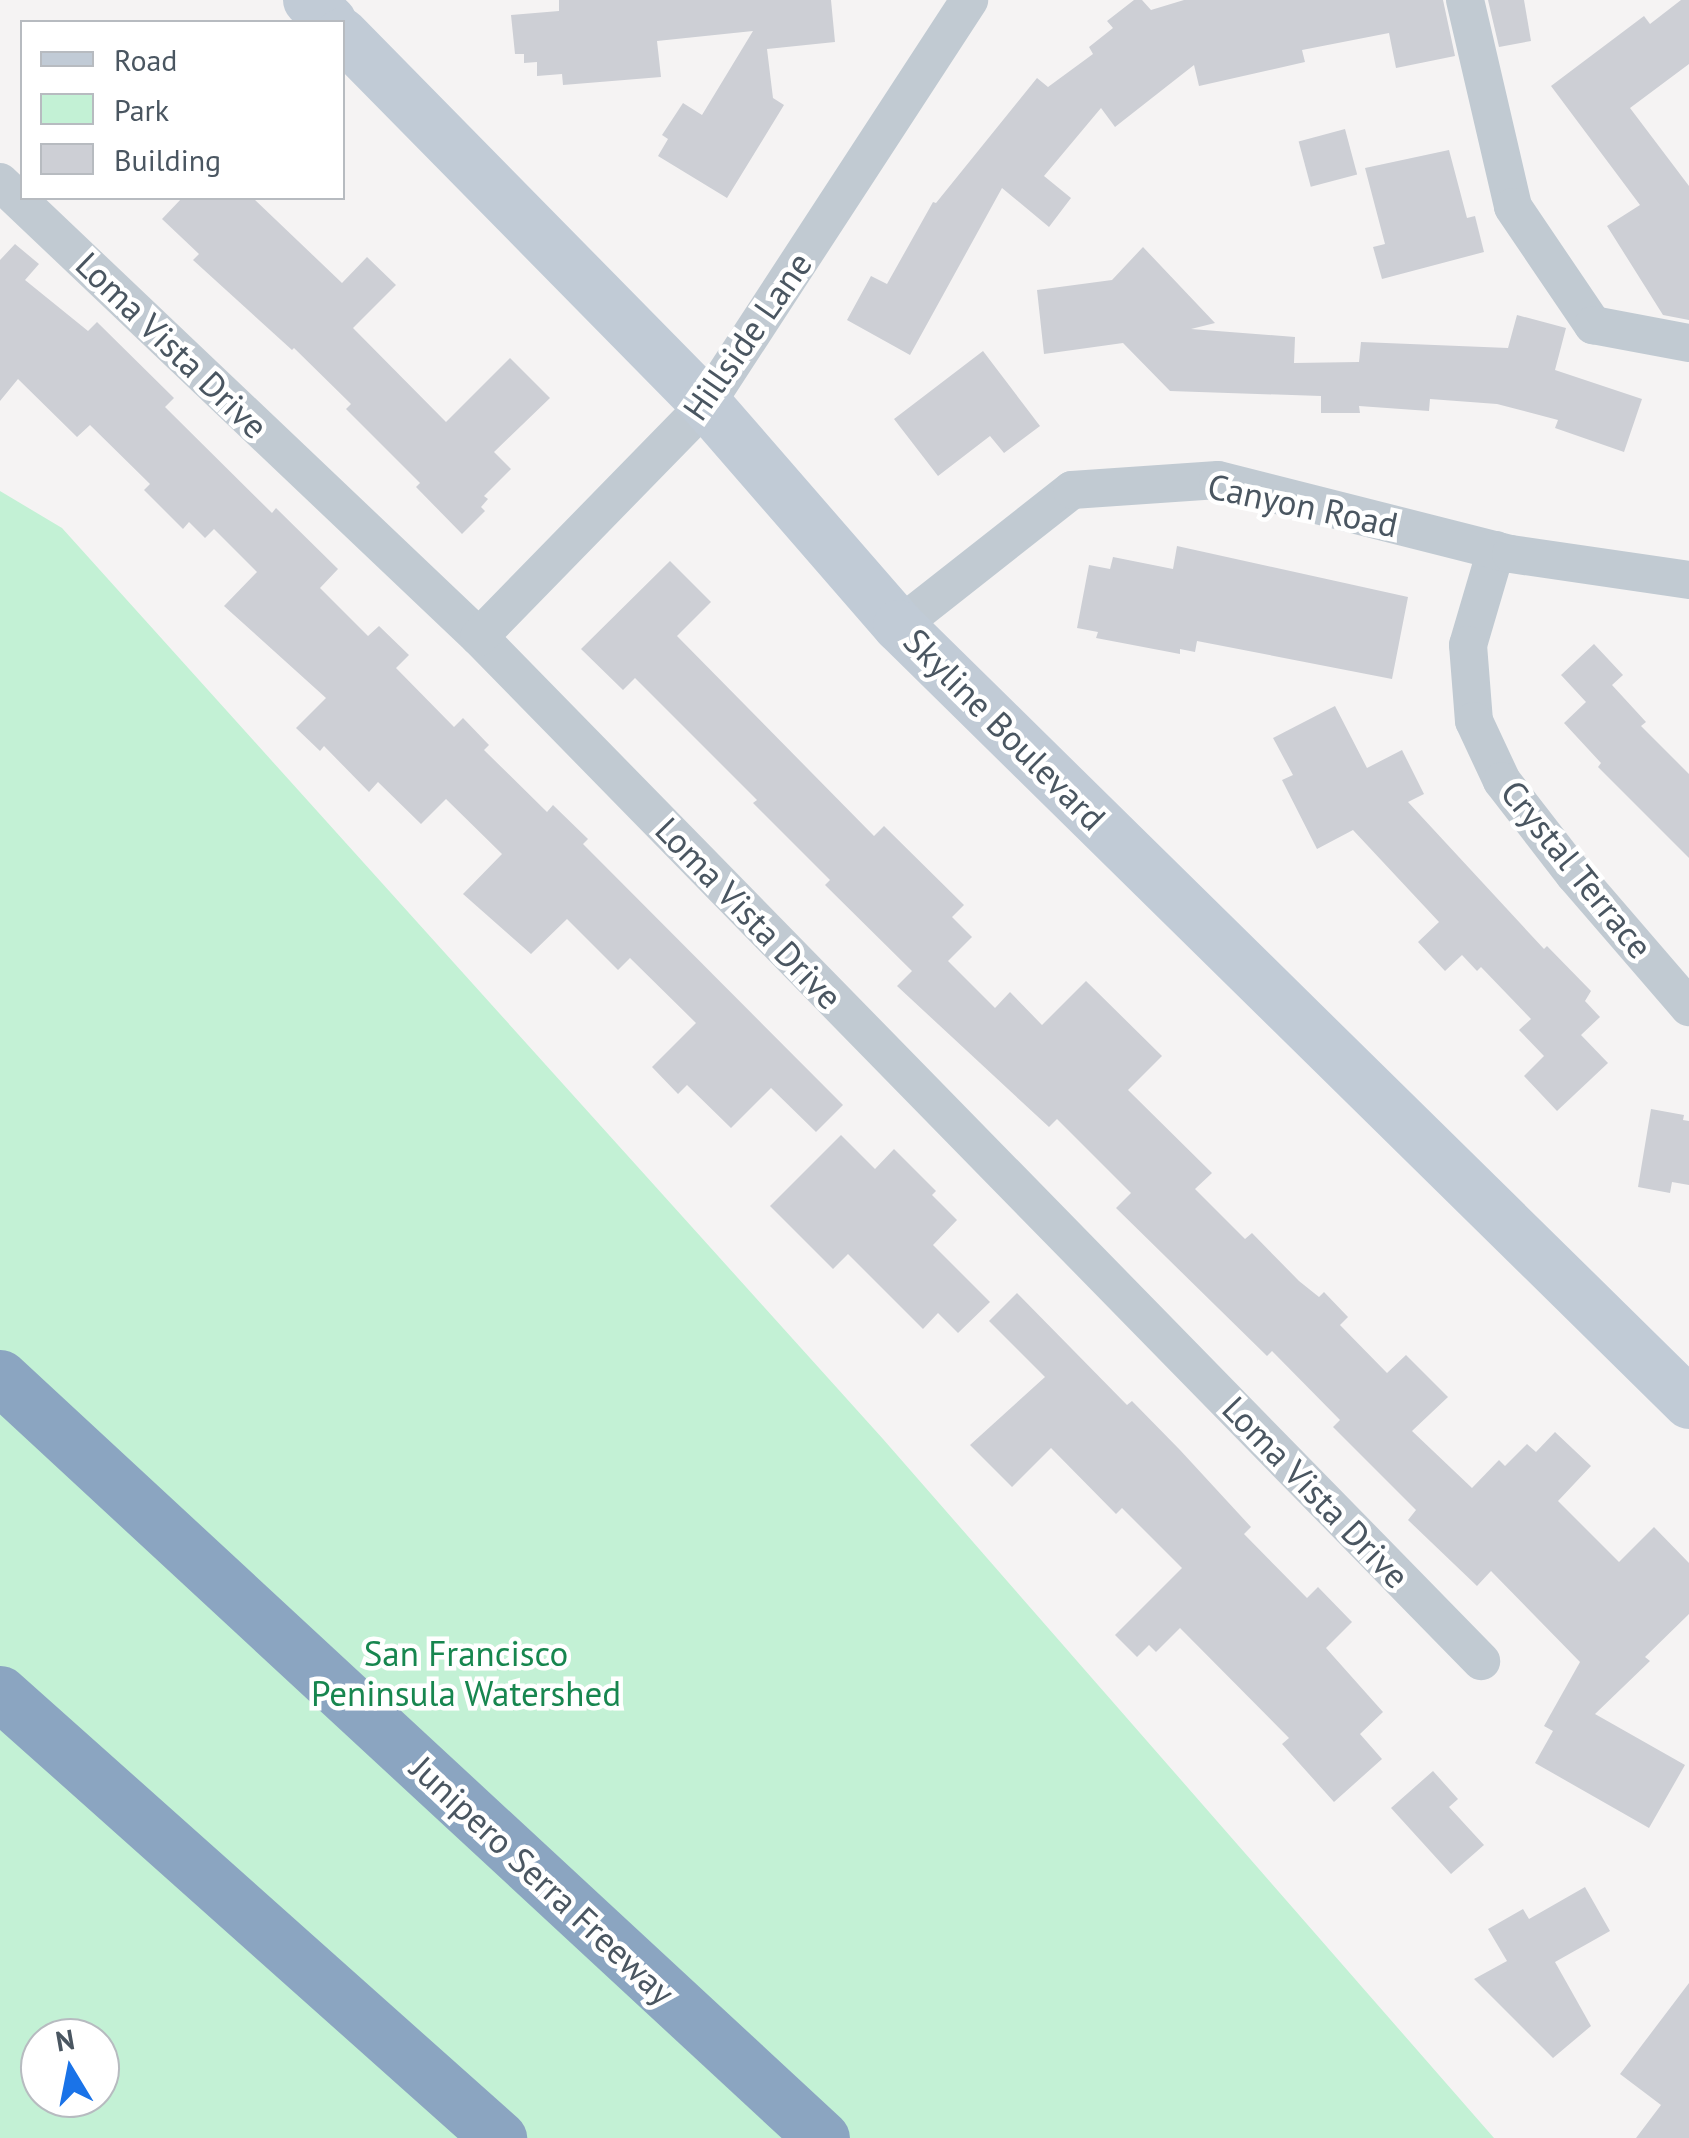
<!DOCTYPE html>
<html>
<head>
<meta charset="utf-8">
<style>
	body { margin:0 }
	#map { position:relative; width:1689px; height:2138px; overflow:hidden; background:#f5f3f3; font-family:"PT Sans",sans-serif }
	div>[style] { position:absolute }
	.green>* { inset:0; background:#c3f1d5 }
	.building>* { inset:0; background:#cdcfd5; transform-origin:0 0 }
	.minor>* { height:38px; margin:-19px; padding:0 19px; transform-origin:19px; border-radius:19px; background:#c1cad2 }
	.secondary>* { height:52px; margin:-26px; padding:0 26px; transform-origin:26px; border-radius:26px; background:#c1cbd6 }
	.motorway>* { height:55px; margin:-27.5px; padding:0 27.5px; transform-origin:27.5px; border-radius:27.5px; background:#8ba5c1 }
	span { translate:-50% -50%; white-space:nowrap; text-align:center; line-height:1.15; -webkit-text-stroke:9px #fff; paint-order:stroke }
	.street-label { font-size:35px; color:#4a5661 }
	.park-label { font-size:35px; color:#17864f }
	.legend { position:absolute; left:20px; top:20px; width:325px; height:180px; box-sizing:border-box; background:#fff; border:2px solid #b7bbc0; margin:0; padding:12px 18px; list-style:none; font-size:30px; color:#4a5661 }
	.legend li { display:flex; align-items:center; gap:20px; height:50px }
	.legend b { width:50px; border:2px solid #b7bbc0 }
	.north { position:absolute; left:20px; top:2018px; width:100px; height:100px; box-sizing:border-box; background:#fff; border:2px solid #b7bbc0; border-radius:50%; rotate:350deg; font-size:28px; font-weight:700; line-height:40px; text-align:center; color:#4a5661 }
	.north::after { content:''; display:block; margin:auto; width:35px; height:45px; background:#1a73e8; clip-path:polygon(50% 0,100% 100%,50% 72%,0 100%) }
</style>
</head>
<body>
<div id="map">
	<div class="green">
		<i style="clip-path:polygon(evenodd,0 491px,62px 528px,883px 1439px,1494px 2138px,0 2138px,0 491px,40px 2038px,100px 2038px,100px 2098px,40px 2098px,40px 2038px)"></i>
	</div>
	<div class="building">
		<i style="clip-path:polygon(559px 0,831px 0,835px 42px,767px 49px,773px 98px,784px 105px,727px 198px,658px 156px,668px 139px,662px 135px,683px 103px,702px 115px,753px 31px,657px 41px,661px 77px,563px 85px,562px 74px,537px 76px,537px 62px,524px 63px,524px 54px,515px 54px,511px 15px,559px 11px)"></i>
		<i style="clip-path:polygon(1134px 0,1142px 0,1151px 10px,1184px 0,1443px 0,1455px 56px,1396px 68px,1389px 33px,1302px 50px,1305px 62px,1199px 86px,1194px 65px,1115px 127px,1101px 108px,1044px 176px,1071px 198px,1049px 227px,1002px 188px,910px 355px,847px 320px,871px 276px,887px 284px,933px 202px,936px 203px,1037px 78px,1048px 87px,1093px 54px,1089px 47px,1113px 28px,1107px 21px)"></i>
		<i style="clip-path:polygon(1488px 0,1524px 0,1531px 41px,1499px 47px)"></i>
		<i style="clip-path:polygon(1681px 0,1689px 0,1689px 64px,1630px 108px,1689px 186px,1689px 320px,1663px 315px,1607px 226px,1640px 205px,1551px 86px,1644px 16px,1650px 24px)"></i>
		<i style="left:1345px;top:129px;width:47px;height:48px;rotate:75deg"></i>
		<i style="clip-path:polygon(1449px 150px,1467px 218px,1475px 216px,1484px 252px,1382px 279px,1373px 247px,1385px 244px,1365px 168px)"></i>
		<i style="clip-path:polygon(182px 198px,253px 198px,342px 283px,367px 257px,396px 285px,353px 328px,446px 422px,510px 358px,550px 398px,494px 452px,511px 469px,484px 496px,488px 499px,481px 507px,485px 511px,462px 534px,416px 487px,420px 483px,346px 409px,351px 404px,294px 348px,292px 350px,193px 260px,199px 254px,162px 219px)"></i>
		<i style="clip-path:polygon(15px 244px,39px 264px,25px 280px,88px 331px,97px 322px,174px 398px,165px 407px,272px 513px,276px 508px,338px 569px,320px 588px,368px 636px,379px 626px,409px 655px,396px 668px,454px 727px,463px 718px,489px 745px,484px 750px,547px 812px,553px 805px,588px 839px,583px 844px,843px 1105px,816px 1132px,771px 1088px,731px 1128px,687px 1085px,678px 1094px,652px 1067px,696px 1023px,630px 958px,618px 970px,567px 919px,531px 954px,463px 894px,502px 854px,446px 799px,421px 824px,378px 782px,369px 792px,324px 746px,320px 751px,296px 728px,326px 698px,224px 606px,257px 572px,214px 529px,205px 538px,189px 522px,183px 529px,144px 490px,150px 484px,90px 425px,77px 437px,18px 379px,0 401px,0 260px)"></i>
		<i style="clip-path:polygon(1143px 247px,1215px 323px,1191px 329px,1295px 337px,1294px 363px,1359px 362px,1361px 342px,1508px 348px,1517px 315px,1566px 328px,1555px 370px,1642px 399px,1624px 452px,1555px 428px,1558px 420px,1497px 404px,1430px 399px,1429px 411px,1359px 406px,1360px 413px,1321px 413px,1321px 396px,1170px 391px,1123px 343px,1044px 354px,1037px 290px,1112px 280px)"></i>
		<i style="clip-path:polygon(983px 351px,1040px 426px,1004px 453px,990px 436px,938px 476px,894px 419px)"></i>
		<i style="clip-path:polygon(1177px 546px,1408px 597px,1392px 679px,1197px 641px,1195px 652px,1180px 649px,1180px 654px,1096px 638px,1098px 632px,1077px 628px,1089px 565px,1110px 569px,1113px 557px,1173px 569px)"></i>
		<i style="clip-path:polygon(670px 561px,711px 602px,677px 636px,874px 836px,884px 826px,964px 905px,952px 917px,972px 937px,948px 961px,995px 1008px,1010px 992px,1042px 1025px,1086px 981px,1162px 1056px,1128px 1090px,1212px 1173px,1195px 1189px,1245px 1239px,1252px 1233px,1299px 1281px,1319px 1297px,1324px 1292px,1348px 1317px,1340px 1325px,1387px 1373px,1406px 1355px,1448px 1397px,1412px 1431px,1472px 1488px,1499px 1460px,1505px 1466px,1527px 1444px,1536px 1452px,1555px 1432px,1591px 1466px,1558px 1501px,1619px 1562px,1654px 1527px,1689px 1563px,1689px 1614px,1645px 1657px,1650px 1661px,1595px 1714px,1685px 1765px,1649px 1828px,1535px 1763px,1553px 1731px,1544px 1726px,1580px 1662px,1491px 1571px,1477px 1586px,1408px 1520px,1416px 1510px,1333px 1427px,1340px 1420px,1272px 1351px,1267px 1356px,1116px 1208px,1131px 1193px,1057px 1119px,1049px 1127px,897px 986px,912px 971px,825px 885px,830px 880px,753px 803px,757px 800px,635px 678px,623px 690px,581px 649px)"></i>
		<i style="clip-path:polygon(1594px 644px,1623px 675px,1612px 685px,1646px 722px,1641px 726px,1689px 774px,1689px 858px,1598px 767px,1601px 763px,1564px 723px,1586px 702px,1561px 675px)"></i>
		<i style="clip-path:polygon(1335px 706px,1367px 768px,1402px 750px,1424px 794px,1408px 802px,1544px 949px,1547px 946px,1591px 991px,1585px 1001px,1600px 1017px,1581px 1035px,1608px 1063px,1557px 1111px,1524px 1076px,1544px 1056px,1519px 1030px,1531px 1019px,1481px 967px,1477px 971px,1462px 955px,1445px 971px,1418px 942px,1439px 922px,1353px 830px,1317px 849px,1282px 780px,1293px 775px,1273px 738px)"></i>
		<i style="clip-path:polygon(1651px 1109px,1684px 1115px,1683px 1120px,1689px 1121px,1689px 1185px,1672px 1182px,1670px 1193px,1638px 1187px)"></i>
		<i style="clip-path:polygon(841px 1135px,875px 1169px,894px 1149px,936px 1191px,932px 1195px,957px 1220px,933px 1245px,990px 1302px,958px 1333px,938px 1313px,923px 1329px,848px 1254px,833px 1269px,770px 1206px)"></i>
		<i style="clip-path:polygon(1017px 1293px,1127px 1405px,1132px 1401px,1180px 1450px,1251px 1527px,1244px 1534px,1307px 1598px,1318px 1587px,1352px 1622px,1326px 1648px,1383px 1712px,1360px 1734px,1382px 1759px,1334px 1802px,1282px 1744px,1289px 1738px,1180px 1628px,1156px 1652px,1149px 1645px,1137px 1657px,1115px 1635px,1182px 1568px,1122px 1508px,1116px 1514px,1051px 1448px,1012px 1487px,970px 1445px,1045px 1377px,989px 1321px)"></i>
		<i style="clip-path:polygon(1433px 1771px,1458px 1799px,1449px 1807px,1484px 1845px,1451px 1874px,1391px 1808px)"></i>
		<i style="clip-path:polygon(1585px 1887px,1610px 1931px,1555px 1962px,1591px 2026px,1553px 2058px,1474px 1979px,1507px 1961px,1488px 1929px,1523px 1909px,1529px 1919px)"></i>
		<i style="clip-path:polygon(1689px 1983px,1689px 2138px,1636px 2138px,1661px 2105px,1620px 2074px)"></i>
	</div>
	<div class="minor">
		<i style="left:1465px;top:0;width:212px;rotate:76.9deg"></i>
		<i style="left:1513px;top:207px;width:143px;rotate:55.9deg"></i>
		<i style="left:1593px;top:325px;width:98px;rotate:10.6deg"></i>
		<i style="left:0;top:182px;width:661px;rotate:43.53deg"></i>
		<i style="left:479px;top:637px;width:1433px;rotate:45.62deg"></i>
		<i style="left:1496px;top:550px;width:99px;rotate:106.4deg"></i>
		<i style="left:1468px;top:645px;width:76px;rotate:85.5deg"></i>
		<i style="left:1474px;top:721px;width:66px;rotate:65deg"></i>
		<i style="left:1502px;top:781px;width:118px;rotate:52.3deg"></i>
		<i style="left:1574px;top:874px;width:176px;rotate:49.2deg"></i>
		<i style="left:899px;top:626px;width:220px;rotate:-38.2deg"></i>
		<i style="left:1072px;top:490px;width:146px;rotate:-3.9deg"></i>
		<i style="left:1218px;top:480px;width:302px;rotate:14.2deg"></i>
		<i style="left:1511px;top:554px;width:180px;rotate:8.3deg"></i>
		<i style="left:479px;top:637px;width:325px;rotate:-45.7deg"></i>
		<i style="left:706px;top:404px;width:482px;rotate:-56.9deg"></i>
	</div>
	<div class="secondary">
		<i style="left:309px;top:0;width:31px;rotate:45deg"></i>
		<i style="left:342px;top:34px;width:519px;rotate:45.47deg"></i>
		<i style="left:706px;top:404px;width:294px;rotate:49deg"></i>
		<i style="left:899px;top:626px;width:1108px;rotate:44.52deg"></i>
	</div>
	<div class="motorway">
		<i style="left:0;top:1377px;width:1120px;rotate:42.79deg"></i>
		<i style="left:0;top:1693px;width:669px;rotate:41.73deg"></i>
	</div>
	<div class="street-label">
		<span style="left:747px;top:336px;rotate:-55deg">Hillside Lane</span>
		<span style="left:172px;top:345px;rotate:44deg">Loma Vista Drive</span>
		<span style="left:1303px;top:505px;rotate:12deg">Canyon Road</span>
		<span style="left:1005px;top:729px;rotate:45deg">Skyline Boulevard</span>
		<span style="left:1577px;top:869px;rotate:51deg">Crystal Terrace</span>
		<span style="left:749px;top:913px;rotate:46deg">Loma Vista Drive</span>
		<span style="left:1316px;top:1492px;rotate:46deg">Loma Vista Drive</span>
		<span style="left:543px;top:1880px;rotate:43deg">Junipero Serra Freeway</span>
	</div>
	<div class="park-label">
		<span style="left:466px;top:1673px">San Francisco<br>Peninsula Watershed</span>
	</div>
	<ul class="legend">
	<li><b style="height:12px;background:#c1cbd6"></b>Road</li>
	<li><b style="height:28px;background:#c3f1d5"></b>Park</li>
	<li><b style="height:28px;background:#cdcfd5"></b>Building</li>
	</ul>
	<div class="north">N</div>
</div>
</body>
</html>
